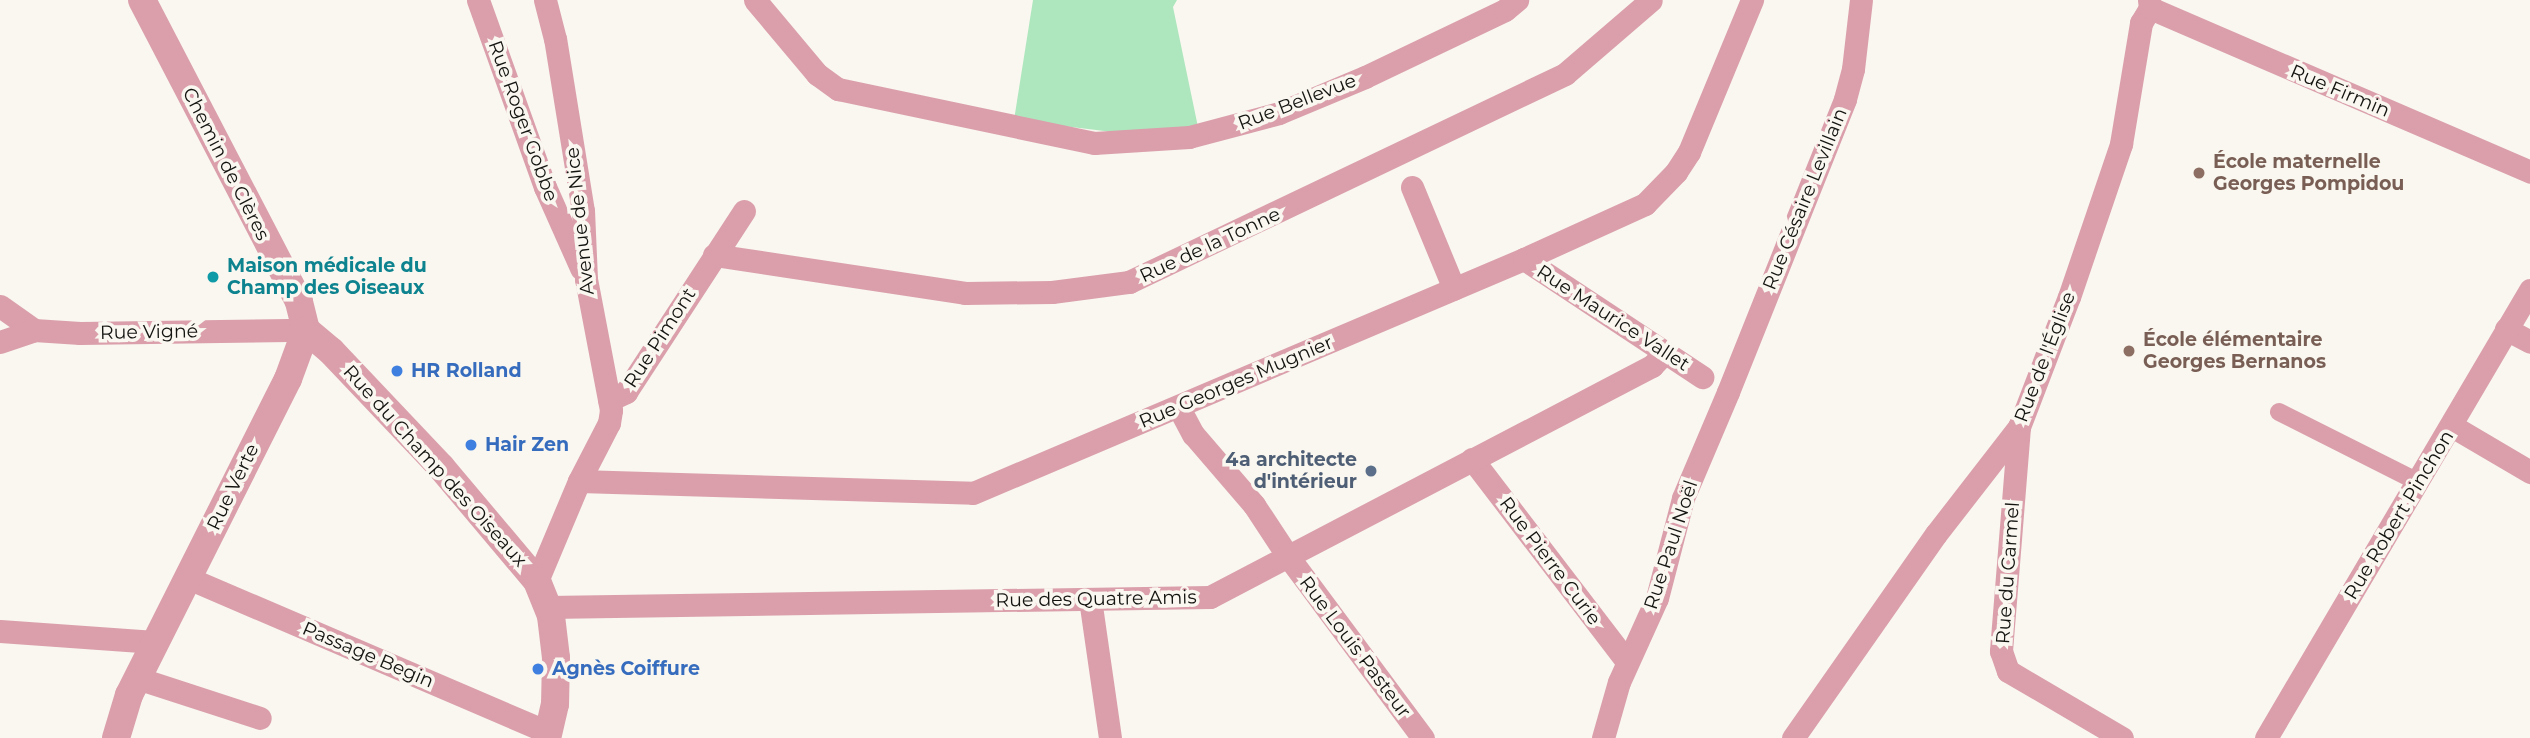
<!DOCTYPE html>
<html>
<head>
<meta charset="utf-8">
<style>
	body { margin:0 }
	#map { position:relative; width:2530px; height:738px; overflow:hidden; background:#f9f7ef; font-family:Montserrat,sans-serif }
	div>[style] { position:absolute }
	.green>* { inset:0; background:#aee7be }
	.pedestrian>* { height:18px; margin:-9px; padding:0 9px; transform-origin:9px; border-radius:9px; background:#da9fab }
	.minor>* { height:23px; margin:-11.5px; padding:0 11.5px; transform-origin:11.5px; border-radius:11.5px; background:#da9fab }
	.tertiary>* { height:28px; margin:-14px; padding:0 14px; transform-origin:14px; border-radius:14px; background:#da9fab }
	.dots>* { width:19px; height:19px; translate:-50% -50%; box-sizing:border-box; border:4px solid #f9f7ef; border-radius:50% }
	span { translate:-50% -50%; white-space:nowrap; text-align:center; line-height:1.15; -webkit-text-stroke:7px #f9f7ef; paint-order:stroke }
	.street-label { font-size:19px; color:#131310 }
	.education-label { font-size:19px; color:#785e54; font-weight:700 }
	.left { translate:0 -50%; text-align:left }
	.culture-label { font-size:19px; color:#0d838f; font-weight:700 }
	.shop-label { font-size:19px; color:#366cbe; font-weight:700 }
	.service-label { font-size:19px; color:#4e5e75; font-weight:700 }
	.right { translate:-100% -50%; text-align:right }
</style>
</head>
<body>
<div id="map">
	<div class="green">
		<i style="clip-path:polygon(1033px 0,1177px 0,1173px 7px,1198px 127px,1129px 134px,1014px 120px)"></i>
	</div>
	<div class="pedestrian">
		<i style="left:2279px;top:412px;width:156px;rotate:26.7deg"></i>
	</div>
	<div class="minor">
		<i style="left:478px;top:0;width:199px;rotate:70.3deg"></i>
		<i style="left:545px;top:187px;width:89px;rotate:66deg"></i>
		<i style="left:755px;top:0;width:97px;rotate:50deg"></i>
		<i style="left:817px;top:74px;width:26px;rotate:36deg"></i>
		<i style="left:838px;top:89px;width:262px;rotate:11.9deg"></i>
		<i style="left:1094px;top:143px;width:95px;rotate:-3.6deg"></i>
		<i style="left:1189px;top:137px;width:93px;rotate:-14.9deg"></i>
		<i style="left:1279px;top:113px;width:93px;rotate:-22.7deg"></i>
		<i style="left:1365px;top:77px;width:155px;rotate:-25.6deg"></i>
		<i style="left:1505px;top:10px;width:16px;rotate:-40deg"></i>
		<i style="left:2150px;top:8px;width:414px;rotate:23.3deg"></i>
		<i style="left:1412px;top:187px;width:110px;rotate:67.6deg"></i>
		<i style="left:714px;top:255px;width:254px;rotate:8.6deg"></i>
		<i style="left:965px;top:293px;width:87px;rotate:-0.7deg"></i>
		<i style="left:1052px;top:292px;width:78px;rotate:-7.4deg"></i>
		<i style="left:1129px;top:282px;width:483px;rotate:-25.5deg"></i>
		<i style="left:1565px;top:74px;width:113px;rotate:-40.7deg"></i>
		<i style="left:1524px;top:259px;width:214px;rotate:33.5deg"></i>
		<i style="left:0;top:306px;width:42px;rotate:35.2deg"></i>
		<i style="left:34px;top:330px;width:46px;rotate:3.7deg"></i>
		<i style="left:80px;top:333px;width:226px;rotate:-0.8deg"></i>
		<i style="left:2506px;top:329px;width:27px;rotate:28deg"></i>
		<i style="left:0;top:342px;width:36px;rotate:-19deg"></i>
		<i style="left:609px;top:400px;width:19px;rotate:-25deg"></i>
		<i style="left:626px;top:392px;width:216px;rotate:-56.9deg"></i>
		<i style="left:1179px;top:408px;width:30px;rotate:62deg"></i>
		<i style="left:1193px;top:434px;width:94px;rotate:49.3deg"></i>
		<i style="left:1254px;top:505px;width:60px;rotate:56.6deg"></i>
		<i style="left:1287px;top:555px;width:228px;rotate:53.4deg"></i>
		<i style="left:2452px;top:426px;width:91px;rotate:30.5deg"></i>
		<i style="left:2019px;top:427px;width:225px;rotate:94.6deg"></i>
		<i style="left:2001px;top:651px;width:21px;rotate:71deg"></i>
		<i style="left:2008px;top:671px;width:132px;rotate:30.4deg"></i>
		<i style="left:1472px;top:459px;width:255px;rotate:52.6deg"></i>
		<i style="left:579px;top:481px;width:394px;rotate:1.7deg"></i>
		<i style="left:973px;top:493px;width:599px;rotate:-23.01deg"></i>
		<i style="left:1524px;top:259px;width:133px;rotate:-24.4deg"></i>
		<i style="left:1645px;top:204px;width:45px;rotate:-45.9deg"></i>
		<i style="left:1676px;top:172px;width:24px;rotate:-57deg"></i>
		<i style="left:1689px;top:152px;width:165px;rotate:-67.5deg"></i>
		<i style="left:188px;top:578px;width:392px;rotate:23.2deg"></i>
		<i style="left:537px;top:581px;width:108px;rotate:-67.2deg"></i>
		<i style="left:579px;top:481px;width:65px;rotate:-62.7deg"></i>
		<i style="left:609px;top:423px;width:13px;rotate:-81deg"></i>
		<i style="left:611px;top:410px;width:133px;rotate:-100.8deg"></i>
		<i style="left:586px;top:279px;width:68px;rotate:-92.5deg"></i>
		<i style="left:583px;top:211px;width:174px;rotate:-99.2deg"></i>
		<i style="left:555px;top:39px;width:40px;rotate:-104.4deg"></i>
		<i style="left:1090px;top:599px;width:140px;rotate:81.8deg"></i>
		<i style="left:548px;top:607px;width:662px;rotate:-0.87deg"></i>
		<i style="left:1210px;top:597px;width:499px;rotate:-27.6deg"></i>
		<i style="left:1652px;top:366px;width:19px;rotate:-47deg"></i>
		<i style="left:0;top:631px;width:155px;rotate:4.1deg"></i>
		<i style="left:137px;top:678px;width:129px;rotate:18deg"></i>
		<i style="left:1603px;top:738px;width:58px;rotate:-74.1deg"></i>
		<i style="left:1619px;top:682px;width:92px;rotate:-65.7deg"></i>
		<i style="left:1657px;top:598px;width:103px;rotate:-75.4deg"></i>
		<i style="left:1683px;top:498px;width:115px;rotate:-67deg"></i>
		<i style="left:1728px;top:392px;width:315px;rotate:-68.2deg"></i>
		<i style="left:1845px;top:99px;width:31px;rotate:-75deg"></i>
		<i style="left:1853px;top:69px;width:69px;rotate:-83.4deg"></i>
		<i style="left:1793px;top:738px;width:249px;rotate:-55deg"></i>
		<i style="left:1936px;top:534px;width:135px;rotate:-52.2deg"></i>
		<i style="left:2019px;top:427px;width:139px;rotate:-69deg"></i>
		<i style="left:2069px;top:297px;width:162px;rotate:-71.2deg"></i>
		<i style="left:2121px;top:144px;width:123px;rotate:-80.6deg"></i>
		<i style="left:2141px;top:23px;width:17px;rotate:-59deg"></i>
		<i style="left:2150px;top:8px;width:8px;rotate:-97deg"></i>
		<i style="left:2266px;top:738px;width:520px;rotate:-59.49deg"></i>
	</div>
	<div class="tertiary">
		<i style="left:142px;top:0;width:340px;rotate:62.5deg"></i>
		<i style="left:299px;top:302px;width:29px;rotate:76deg"></i>
		<i style="left:306px;top:330px;width:33px;rotate:40deg"></i>
		<i style="left:331px;top:351px;width:160px;rotate:46.5deg"></i>
		<i style="left:441px;top:467px;width:149px;rotate:49.9deg"></i>
		<i style="left:537px;top:581px;width:38px;rotate:68deg"></i>
		<i style="left:551px;top:616px;width:42px;rotate:83.2deg"></i>
		<i style="left:556px;top:658px;width:46px;rotate:91.2deg"></i>
		<i style="left:555px;top:704px;width:35px;rotate:103deg"></i>
		<i style="left:116px;top:738px;width:45px;rotate:-73.2deg"></i>
		<i style="left:129px;top:695px;width:354px;rotate:-63.3deg"></i>
		<i style="left:288px;top:379px;width:52px;rotate:-69.8deg"></i>
	</div>
	<div class="dots">
		<i style="left:2199px;top:173px;background:#8d6e63"></i>
		<i style="left:213px;top:277px;background:#0f9aa8"></i>
		<i style="left:2129px;top:351px;background:#8d6e63"></i>
		<i style="left:397px;top:371px;background:#3f7fe0"></i>
		<i style="left:471px;top:445px;background:#3f7fe0"></i>
		<i style="left:1371px;top:471px;background:#5c6f8a"></i>
		<i style="left:538px;top:669px;background:#3f7fe0"></i>
	</div>
	<div class="street-label">
		<span style="left:2340px;top:91px;rotate:23deg">Rue Firmin</span>
		<span style="left:1297px;top:102px;rotate:-21deg">Rue Bellevue</span>
		<span style="left:523px;top:121px;rotate:70deg">Rue Roger Gobbe</span>
		<span style="left:226px;top:164px;rotate:63deg">Chemin de Clères</span>
		<span style="left:1805px;top:199px;rotate:-68deg">Rue Césaire Levillain</span>
		<span style="left:580px;top:221px;rotate:-96deg">Avenue de Nice</span>
		<span style="left:1210px;top:245px;rotate:-25deg">Rue de la Tonne</span>
		<span style="left:1613px;top:318px;rotate:33deg">Rue Maurice Vallet</span>
		<span style="left:149px;top:332px;rotate:-1deg">Rue Vigné</span>
		<span style="left:660px;top:338px;rotate:-57deg">Rue Pimont</span>
		<span style="left:2045px;top:357px;rotate:-69deg">Rue de l'Église</span>
		<span style="left:1236px;top:382px;rotate:-23deg">Rue Georges Mugnier</span>
		<span style="left:435px;top:466px;rotate:48deg">Rue du Champ des Oiseaux</span>
		<span style="left:233px;top:487px;rotate:-64deg">Rue Verte</span>
		<span style="left:2399px;top:515px;rotate:-59deg">Rue Robert Pinchon</span>
		<span style="left:1671px;top:545px;rotate:-72deg">Rue Paul Noël</span>
		<span style="left:1550px;top:561px;rotate:53deg">Rue Pierre Curie</span>
		<span style="left:2008px;top:573px;rotate:-86deg">Rue du Carmel</span>
		<span style="left:1096px;top:599px;rotate:-1deg">Rue des Quatre Amis</span>
		<span style="left:1355px;top:647px;rotate:53deg">Rue Louis Pasteur</span>
		<span style="left:368px;top:655px;rotate:23deg">Passage Begin</span>
	</div>
	<div class="education-label">
		<span class="left" style="left:2213px;top:173px">École maternelle<br>Georges Pompidou</span>
		<span class="left" style="left:2143px;top:351px">École élémentaire<br>Georges Bernanos</span>
	</div>
	<div class="culture-label">
		<span class="left" style="left:227px;top:277px">Maison médicale du<br>Champ des Oiseaux</span>
	</div>
	<div class="shop-label">
		<span class="left" style="left:411px;top:371px">HR Rolland</span>
		<span class="left" style="left:485px;top:445px">Hair Zen</span>
		<span class="left" style="left:552px;top:669px">Agnès Coiffure</span>
	</div>
	<div class="service-label">
		<span class="right" style="left:1357px;top:471px">4a architecte<br>d'intérieur</span>
	</div>
</div>
</body>
</html>
